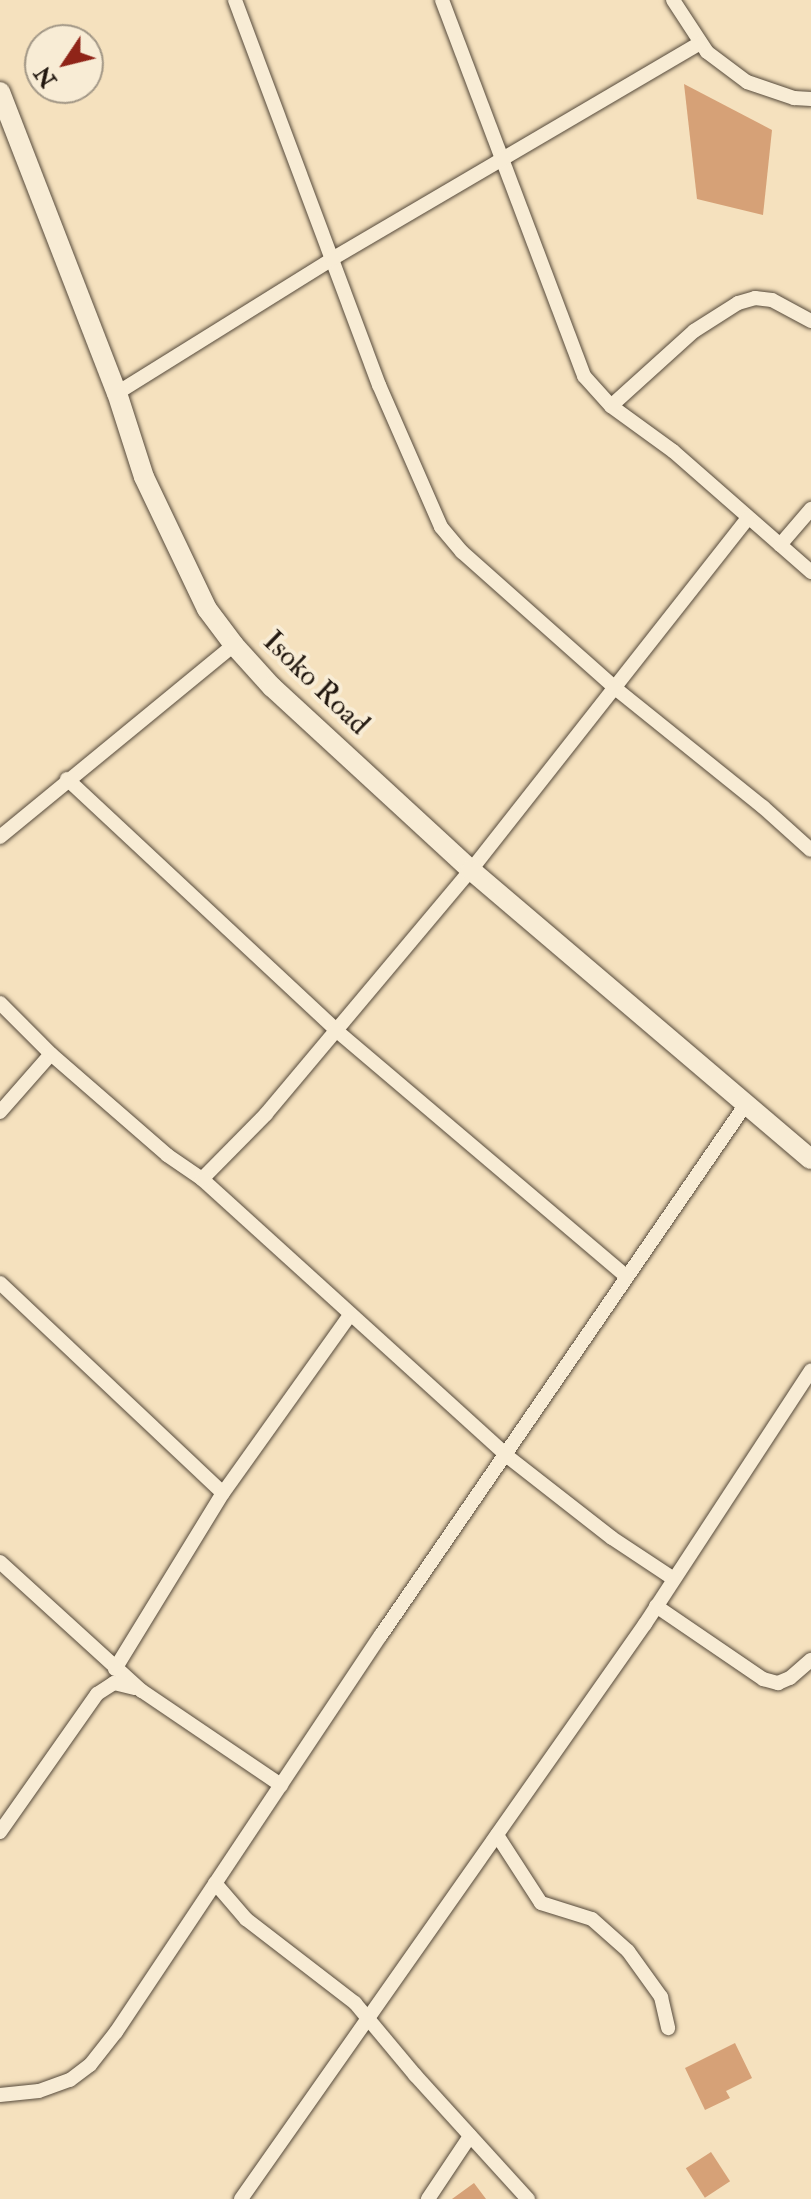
<!DOCTYPE html>
<html>
<head>
<meta charset="utf-8">
<style>
	body { margin:0 }
	#map { position:relative; width:811px; height:2199px; overflow:hidden; background:#f5e1be; font-family:"IM FELL Double Pica",serif }
	div>[style] { position:absolute }
	.building>* { inset:0; background:#d6a177; transform-origin:0 0 }
	.roads { filter:drop-shadow(0 0 2px #564a3b) drop-shadow(0 0 2px #564a3b) }
	.street>* { height:14px; margin:-7px; padding:0 7px; transform-origin:7px; border-radius:7px; background:#f8ecd5 }
	.secondary>* { height:20px; margin:-10px; padding:0 10px; transform-origin:10px; border-radius:10px; background:#f8ecd5 }
	span { translate:-50% -50%; white-space:nowrap; text-align:center; line-height:1.15; -webkit-text-stroke:8px #f8ecd5; paint-order:stroke }
	.street-label { font-size:30px; color:#21170f }
	.north { position:absolute; left:24px; top:24px; width:80px; height:80px; box-sizing:border-box; background:#f8ecd5; border:2px solid #a29786; border-radius:50%; rotate:235deg; font-size:22px; font-weight:700; line-height:32px; text-align:center; color:#21170f }
	.north::after { content:''; display:block; margin:auto; width:28px; height:36px; background:#8f2418; clip-path:polygon(50% 0,100% 100%,50% 72%,0 100%) }
</style>
</head>
<body>
<div id="map">
	<div class="building">
		<i style="clip-path:polygon(684px 84px,772px 130px,763px 215px,697px 199px)"></i>
		<i style="clip-path:polygon(735px 2043px,752px 2078px,726px 2091px,730px 2098px,705px 2110px,685px 2068px)"></i>
		<i style="left:711px;top:2152px;width:35px;height:30px;rotate:57deg"></i>
		<i style="clip-path:polygon(474px 2183px,486px 2199px,452px 2199px)"></i>
	</div>
	<div class="roads">
		<div class="street">
			<i style="left:235px;top:0;width:411px;rotate:69.5deg"></i>
			<i style="left:379px;top:385px;width:155px;rotate:66.4deg"></i>
			<i style="left:441px;top:527px;width:33px;rotate:50deg"></i>
			<i style="left:462px;top:552px;width:205px;rotate:41.6deg"></i>
			<i style="left:615px;top:688px;width:190px;rotate:38.8deg"></i>
			<i style="left:763px;top:807px;width:64px;rotate:41.9deg"></i>
			<i style="left:442px;top:0;width:402px;rotate:69.3deg"></i>
			<i style="left:584px;top:376px;width:40px;rotate:48deg"></i>
			<i style="left:611px;top:406px;width:77px;rotate:36deg"></i>
			<i style="left:673px;top:451px;width:184px;rotate:41.2deg"></i>
			<i style="left:673px;top:0;width:62px;rotate:56.8deg"></i>
			<i style="left:707px;top:52px;width:50px;rotate:36.9deg"></i>
			<i style="left:747px;top:82px;width:50px;rotate:18.8deg"></i>
			<i style="left:794px;top:98px;width:17px;rotate:3deg"></i>
			<i style="left:117px;top:393px;width:253px;rotate:-31.9deg"></i>
			<i style="left:332px;top:259px;width:427px;rotate:-30.4deg"></i>
			<i style="left:611px;top:406px;width:112px;rotate:-42.1deg"></i>
			<i style="left:694px;top:331px;width:52px;rotate:-32.5deg"></i>
			<i style="left:738px;top:303px;width:18px;rotate:-16deg"></i>
			<i style="left:755px;top:298px;width:17px;rotate:7deg"></i>
			<i style="left:772px;top:300px;width:44px;rotate:28.3deg"></i>
			<i style="left:780px;top:545px;width:48px;rotate:-49.3deg"></i>
			<i style="left:67px;top:779px;width:369px;rotate:43deg"></i>
			<i style="left:337px;top:1031px;width:380px;rotate:40.3deg"></i>
			<i style="left:0;top:837px;width:303px;rotate:-39.4deg"></i>
			<i style="left:0;top:1003px;width:72px;rotate:45deg"></i>
			<i style="left:51px;top:1054px;width:154px;rotate:41deg"></i>
			<i style="left:167px;top:1155px;width:42px;rotate:34.4deg"></i>
			<i style="left:202px;top:1179px;width:412px;rotate:42.2deg"></i>
			<i style="left:507px;top:1456px;width:133px;rotate:38deg"></i>
			<i style="left:612px;top:1538px;width:74px;rotate:33.5deg"></i>
			<i style="left:0;top:1112px;width:77px;rotate:-48.7deg"></i>
			<i style="left:202px;top:1179px;width:91px;rotate:-45.4deg"></i>
			<i style="left:266px;top:1114px;width:319px;rotate:-50deg"></i>
			<i style="left:471px;top:870px;width:448px;rotate:-51.8deg"></i>
			<i style="left:0;top:1283px;width:306px;rotate:43.3deg"></i>
			<i style="left:0;top:1562px;width:192px;rotate:42.3deg"></i>
			<i style="left:142px;top:1691px;width:168px;rotate:34.1deg"></i>
			<i style="left:656px;top:1606px;width:130px;rotate:34.3deg"></i>
			<i style="left:763px;top:1679px;width:16px;rotate:15deg"></i>
			<i style="left:778px;top:1683px;width:13px;rotate:-23deg"></i>
			<i style="left:790px;top:1678px;width:28px;rotate:-41deg"></i>
			<i style="left:115px;top:1669px;width:206px;rotate:-58.5deg"></i>
			<i style="left:223px;top:1493px;width:219px;rotate:-54.5deg"></i>
			<i style="left:0;top:1832px;width:169px;rotate:-54.9deg"></i>
			<i style="left:97px;top:1694px;width:20px;rotate:-33deg"></i>
			<i style="left:114px;top:1683px;width:21px;rotate:14deg"></i>
			<i style="left:497px;top:1835px;width:81px;rotate:57.1deg"></i>
			<i style="left:541px;top:1903px;width:53px;rotate:17.4deg"></i>
			<i style="left:592px;top:1919px;width:48px;rotate:41.6deg"></i>
			<i style="left:628px;top:1951px;width:57px;rotate:54.3deg"></i>
			<i style="left:661px;top:1997px;width:32px;rotate:77deg"></i>
			<i style="left:215px;top:1883px;width:48px;rotate:49.3deg"></i>
			<i style="left:246px;top:1919px;width:138px;rotate:37.6deg"></i>
			<i style="left:355px;top:2003px;width:94px;rotate:50.2deg"></i>
			<i style="left:415px;top:2075px;width:168px;rotate:47.7deg"></i>
			<i style="left:0;top:2095px;width:39px;rotate:-6deg"></i>
			<i style="left:39px;top:2091px;width:33px;rotate:-20deg"></i>
			<i style="left:70px;top:2080px;width:25px;rotate:-37deg"></i>
			<i style="left:90px;top:2065px;width:42px;rotate:-51.8deg"></i>
			<i style="left:116px;top:2032px;width:477px;rotate:-56.3deg"></i>
			<i style="left:381px;top:1635px;width:644px;rotate:-55.5deg"></i>
			<i style="left:241px;top:2199px;width:703px;rotate:-54.91deg"></i>
			<i style="left:645px;top:1624px;width:303px;rotate:-56.8deg"></i>
			<i style="left:428px;top:2199px;width:76px;rotate:-56.3deg"></i>
		</div>
		<div class="secondary">
			<i style="left:0;top:92px;width:323px;rotate:68.8deg"></i>
			<i style="left:117px;top:393px;width:88px;rotate:72.2deg"></i>
			<i style="left:144px;top:477px;width:146px;rotate:64.5deg"></i>
			<i style="left:207px;top:609px;width:45px;rotate:53.1deg"></i>
			<i style="left:234px;top:645px;width:57px;rotate:47.9deg"></i>
			<i style="left:272px;top:687px;width:270px;rotate:42.6deg"></i>
			<i style="left:471px;top:870px;width:446px;rotate:40.4deg"></i>
		</div>
	</div>
	<div class="street-label">
		<span style="left:316px;top:683px;rotate:44deg">Isoko Road</span>
	</div>
	<div class="north">N</div>
</div>
</body>
</html>
